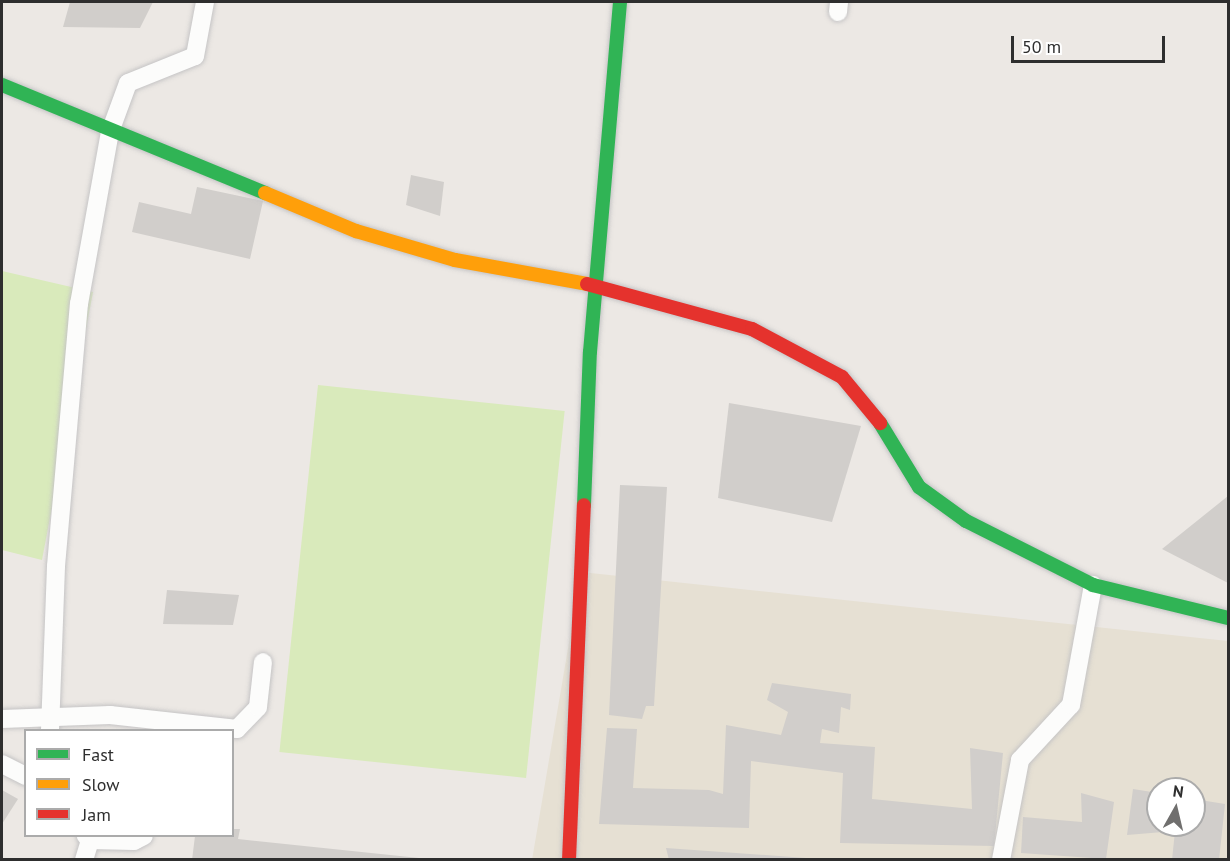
<!DOCTYPE html>
<html>
<head>
<meta charset="utf-8">
<style>
	body { margin:0 }
	#map { position:relative; width:1230px; height:861px; overflow:hidden; background:#ece8e4; font-family:"PT Sans",sans-serif }
	div>[style] { position:absolute }
	.education>* { inset:0; background:#e6e0d3 }
	.pitch>* { inset:0; background:#d9eabb; transform-origin:0 0 }
	.building>* { inset:0; background:#d1cecb }
	.roads { filter:drop-shadow(0 0 2px #c5c4c5) drop-shadow(0 0 2px #c5c4c5) }
	.street>* { height:18px; margin:-9px; padding:0 9px; transform-origin:9px; border-radius:9px; background:#fcfcfb }
	.fast>* { height:14px; margin:-7px; padding:0 7px; transform-origin:7px; border-radius:7px; background:#30b455 }
	.slow>* { height:14px; margin:-7px; padding:0 7px; transform-origin:7px; border-radius:7px; background:#ff9f0a }
	.jam>* { height:14px; margin:-7px; padding:0 7px; transform-origin:7px; border-radius:7px; background:#e5322d }
	span { translate:-50% -50%; white-space:nowrap; text-align:center; line-height:1.15; -webkit-text-stroke:4.5px #fff; paint-order:stroke }
	.frame { position:absolute; inset:0; border:3px solid #2e2e2e; pointer-events:none }
	.legend { position:absolute; left:24px; top:729px; width:210px; height:108px; box-sizing:border-box; background:#fff; border:2px solid #ababab; margin:0; padding:8px 10px; list-style:none; font-size:18px; color:#2e2e2e }
	.legend li { display:flex; align-items:center; gap:12px; height:30px }
	.legend b { width:30px; border:2px solid #ababab }
	.north { position:absolute; left:1146px; top:777px; width:60px; height:60px; box-sizing:border-box; background:#fff; border:2px solid #ababab; border-radius:50%; rotate:8deg; font-size:16px; font-weight:700; line-height:24px; text-align:center; color:#2e2e2e }
	.north::after { content:''; display:block; margin:auto; width:21px; height:27px; background:#706f6e; clip-path:polygon(50% 0,100% 100%,50% 72%,0 100%) }
	.scale { position:absolute; left:1011px; top:36px; width:154px; height:27px; box-sizing:border-box; border:3px solid #2e2e2e; border-top:0; padding-left:8px; font-size:18px; line-height:21px; white-space:nowrap; color:#2e2e2e; -webkit-text-stroke:4px #fff; paint-order:stroke }
</style>
</head>
<body>
<div id="map">
	<div class="education">
		<i style="clip-path:polygon(evenodd,581px 572px,1228px 641px,1228px 859px,532px 860px,581px 572px,1158px 789px,1194px 789px,1194px 825px,1158px 825px,1158px 789px)"></i>
	</div>
	<div class="pitch">
		<i style="clip-path:polygon(2px 271px,93px 292px,42px 560px,2px 550px)"></i>
		<i style="left:318px;top:385px;width:248px;height:369px;rotate:6deg"></i>
	</div>
	<div class="building">
		<i style="clip-path:polygon(70px 2px,153px 2px,140px 28px,63px 27px)"></i>
		<i style="clip-path:polygon(411px 175px,444px 182px,440px 216px,406px 205px)"></i>
		<i style="clip-path:polygon(197px 187px,263px 201px,250px 259px,132px 232px,139px 202px,191px 214px)"></i>
		<i style="clip-path:polygon(729px 403px,861px 426px,832px 522px,718px 498px)"></i>
		<i style="clip-path:polygon(620px 485px,667px 487px,654px 706px,646px 706px,642px 719px,609px 715px)"></i>
		<i style="clip-path:polygon(1228px 496px,1228px 583px,1162px 549px)"></i>
		<i style="clip-path:polygon(167px 590px,239px 595px,233px 625px,163px 624px)"></i>
		<i style="clip-path:polygon(772px 683px,851px 694px,850px 710px,841px 707px,839px 733px,822px 729px,820px 743px,875px 747px,872px 799px,972px 809px,970px 748px,1003px 753px,994px 846px,840px 843px,843px 773px,751px 761px,749px 828px,599px 824px,607px 728px,637px 729px,633px 788px,709px 790px,723px 794px,726px 725px,781px 735px,788px 712px,767px 700px)"></i>
		<i style="clip-path:polygon(1133px 789px,1158px 793px,1158px 825px,1194px 825px,1194px 799px,1225px 804px,1219px 860px,1172px 860px,1175px 831px,1127px 835px)"></i>
		<i style="clip-path:polygon(2px 790px,18px 799px,2px 824px)"></i>
		<i style="clip-path:polygon(1081px 793px,1114px 802px,1106px 859px,1021px 853px,1023px 817px,1082px 822px)"></i>
		<i style="clip-path:polygon(232px 829px,240px 829px,238px 839px,438px 860px,192px 860px,195px 836px,232px 836px)"></i>
		<i style="clip-path:polygon(666px 848px,806px 858px,806px 860px,669px 860px)"></i>
	</div>
	<div class="roads">
		<div class="street">
			<i style="left:838px;top:12px;width:10px;rotate:-84deg"></i>
			<i style="left:2px;top:719px;width:108px;rotate:-2.1deg"></i>
			<i style="left:110px;top:715px;width:128px;rotate:6.3deg"></i>
			<i style="left:237px;top:729px;width:30px;rotate:-46deg"></i>
			<i style="left:258px;top:707px;width:45px;rotate:-83.7deg"></i>
			<i style="left:50px;top:730px;width:164px;rotate:-87.9deg"></i>
			<i style="left:56px;top:566px;width:263px;rotate:-85deg"></i>
			<i style="left:79px;top:304px;width:175px;rotate:-79.8deg"></i>
			<i style="left:110px;top:132px;width:52px;rotate:-69.8deg"></i>
			<i style="left:128px;top:83px;width:72px;rotate:-21.9deg"></i>
			<i style="left:195px;top:56px;width:55px;rotate:-79.5deg"></i>
			<i style="left:2px;top:764px;width:27px;rotate:27deg"></i>
			<i style="left:90px;top:840px;width:44px;rotate:1.3deg"></i>
			<i style="left:134px;top:841px;width:11px;rotate:-27deg"></i>
			<i style="left:84px;top:860px;width:21px;rotate:-73deg"></i>
			<i style="left:90px;top:840px;width:6px;rotate:-135deg"></i>
			<i style="left:1001px;top:860px;width:102px;rotate:-79.2deg"></i>
			<i style="left:1020px;top:760px;width:75px;rotate:-47.2deg"></i>
			<i style="left:1071px;top:705px;width:122px;rotate:-79.6deg"></i>
		</div>
		<div class="fast">
			<i style="left:2px;top:85px;width:284px;rotate:22.3deg"></i>
			<i style="left:880px;top:423px;width:75px;rotate:58.6deg"></i>
			<i style="left:919px;top:487px;width:58px;rotate:35.9deg"></i>
			<i style="left:966px;top:521px;width:142px;rotate:26.7deg"></i>
			<i style="left:1093px;top:585px;width:139px;rotate:13.7deg"></i>
			<i style="left:584px;top:505px;width:153px;rotate:-87.8deg"></i>
			<i style="left:590px;top:352px;width:351px;rotate:-85.1deg"></i>
		</div>
		<div class="slow">
			<i style="left:265px;top:193px;width:99px;rotate:22.7deg"></i>
			<i style="left:356px;top:231px;width:103px;rotate:16.3deg"></i>
			<i style="left:455px;top:260px;width:134px;rotate:10.3deg"></i>
		</div>
		<div class="jam">
			<i style="left:587px;top:284px;width:171px;rotate:15.3deg"></i>
			<i style="left:752px;top:329px;width:102px;rotate:28.1deg"></i>
			<i style="left:842px;top:377px;width:60px;rotate:50.4deg"></i>
			<i style="left:569px;top:860px;width:355px;rotate:-87.6deg"></i>
		</div>
	</div>
	<div class="frame"></div>
	<ul class="legend">
	<li><b style="height:8px;background:#30b455"></b>Fast</li>
	<li><b style="height:8px;background:#ff9f0a"></b>Slow</li>
	<li><b style="height:8px;background:#e5322d"></b>Jam</li>
	</ul>
	<div class="north">N</div>
	<div class="scale">50 m</div>
</div>
</body>
</html>
